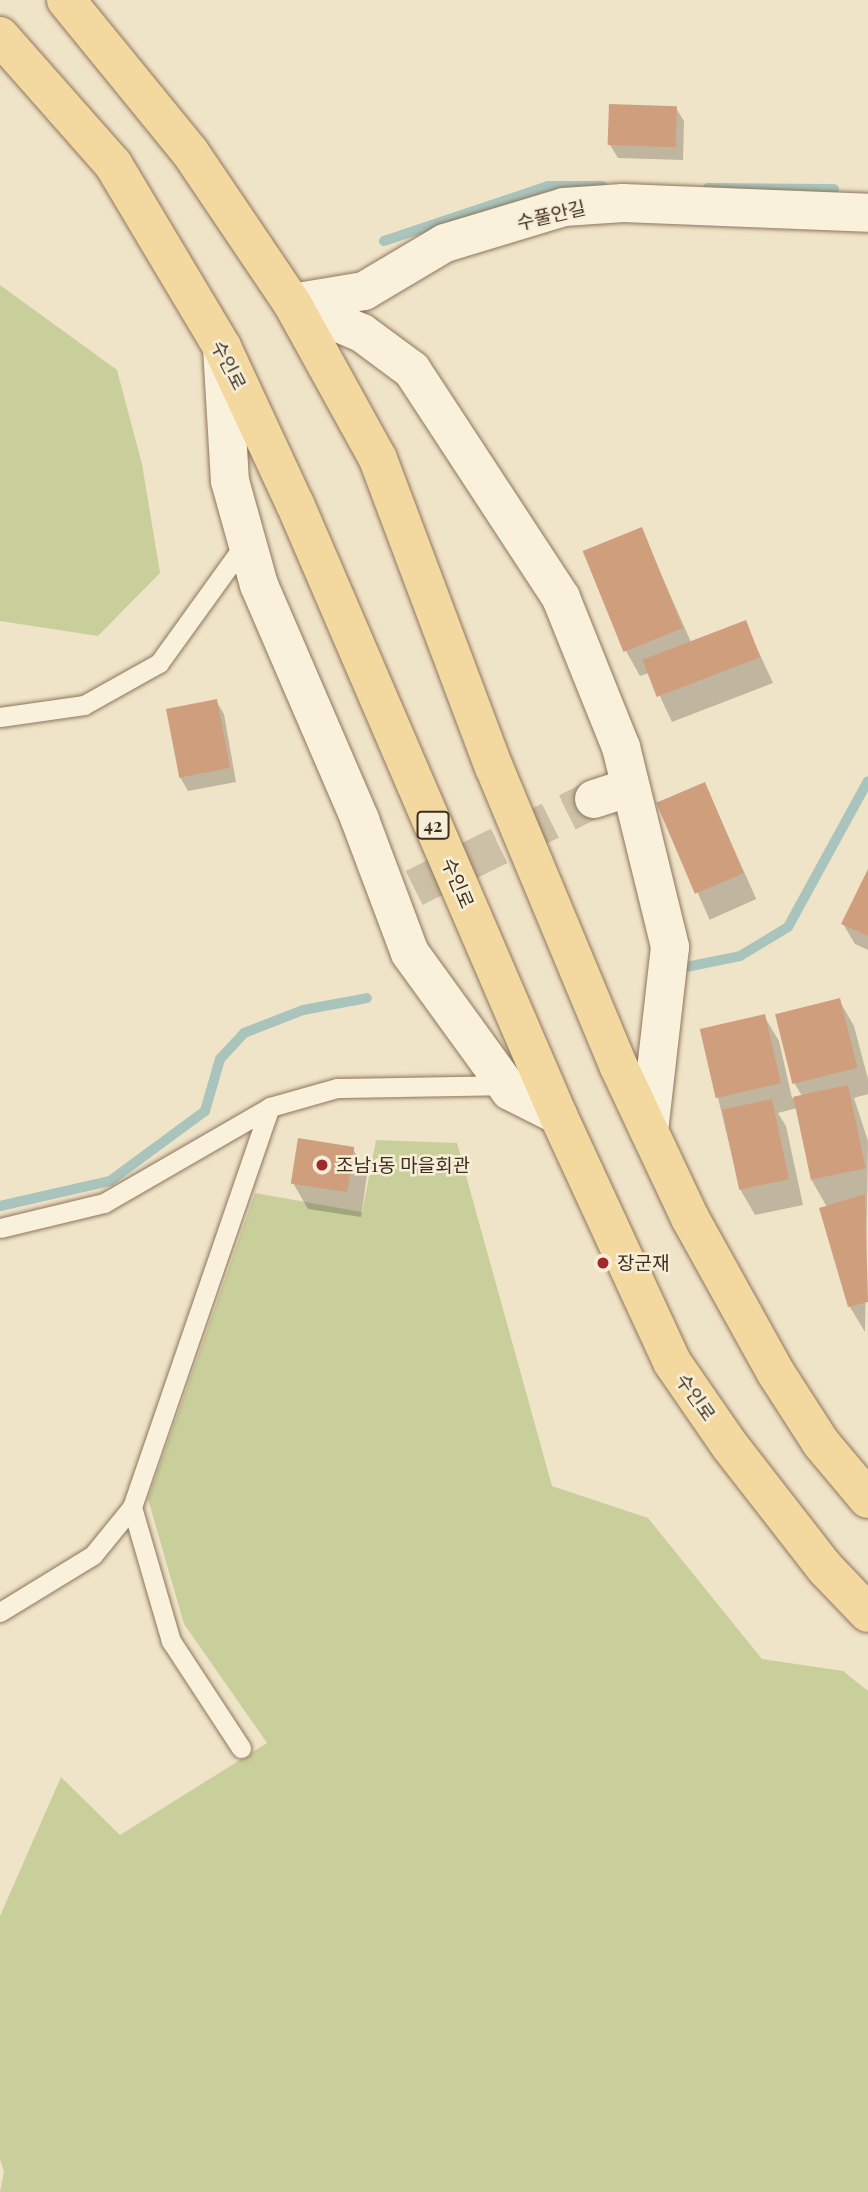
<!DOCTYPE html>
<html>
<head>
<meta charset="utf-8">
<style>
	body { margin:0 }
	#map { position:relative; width:868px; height:2192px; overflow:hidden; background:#f0e4c8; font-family:"Playfair Display","Noto Sans KR",serif }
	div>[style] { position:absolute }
	.green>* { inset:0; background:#c9cf9b }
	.shadow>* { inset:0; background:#0003; transform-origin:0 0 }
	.stream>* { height:10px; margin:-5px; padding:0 5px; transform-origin:5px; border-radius:5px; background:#a9c4bc }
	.building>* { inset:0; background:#cf9f7d; transform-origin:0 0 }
	.minor-tunnel>* { height:38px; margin-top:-19px; transform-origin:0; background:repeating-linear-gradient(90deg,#ccc0a6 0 38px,transparent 0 57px) }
	.roads { filter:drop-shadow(0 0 2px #8d765c) drop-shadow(0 0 2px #8d765c) }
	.service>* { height:19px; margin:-9.5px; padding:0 9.5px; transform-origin:9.5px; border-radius:9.5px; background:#faf1dc }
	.minor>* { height:38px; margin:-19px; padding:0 19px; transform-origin:19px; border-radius:19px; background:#faf1dc }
	.primary>* { height:38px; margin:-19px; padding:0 19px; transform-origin:19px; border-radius:19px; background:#f3d9a0 }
	.dots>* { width:19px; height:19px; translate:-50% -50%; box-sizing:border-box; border:4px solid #f7eed8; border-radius:50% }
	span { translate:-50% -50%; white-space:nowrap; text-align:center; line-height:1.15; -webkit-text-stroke:5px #f7eed8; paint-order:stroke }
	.shield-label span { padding:2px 5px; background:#f7eed8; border:2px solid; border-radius:5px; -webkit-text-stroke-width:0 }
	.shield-label { font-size:18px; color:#3d2e20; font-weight:700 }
	.street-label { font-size:19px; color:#3d2e20 }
	.poi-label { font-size:19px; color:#3d2e20 }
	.left { translate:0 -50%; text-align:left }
</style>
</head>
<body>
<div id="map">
	<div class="green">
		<i style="clip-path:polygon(0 285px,117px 370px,142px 464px,160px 573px,98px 636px,0 621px)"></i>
		<i style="clip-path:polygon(376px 1140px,457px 1143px,552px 1486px,648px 1518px,762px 1659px,843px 1671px,868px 1691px,868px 2192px,0 2192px,4px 2172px,0 2159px,0 1916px,61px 1777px,120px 1835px,267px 1743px,184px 1624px,148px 1499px,255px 1193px,362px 1212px)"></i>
	</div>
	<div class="shadow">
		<i style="clip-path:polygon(676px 108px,684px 121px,683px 160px,618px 158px,610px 145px)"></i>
		<i style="clip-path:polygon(641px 529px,691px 642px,745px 622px,773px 683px,672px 722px,649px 673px,640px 676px,626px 651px,586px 552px)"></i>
		<i style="clip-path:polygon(216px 701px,224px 714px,236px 782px,188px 791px,180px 777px)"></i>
		<i style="left:705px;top:784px;width:126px;height:51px;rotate:66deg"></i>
		<i style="clip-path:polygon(868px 873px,868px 950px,855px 944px,843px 924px)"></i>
		<i style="clip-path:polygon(839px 1000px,854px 1026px,868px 1079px,868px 1094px,854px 1098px,868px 1141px,865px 1332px,850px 1307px,822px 1209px,827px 1207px,811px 1179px,797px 1108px,778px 1113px,786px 1126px,803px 1205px,755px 1215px,740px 1189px,718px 1098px,764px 1016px,779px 1041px,792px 1098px,802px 1096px,795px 1084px)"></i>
		<i style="clip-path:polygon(353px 1149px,367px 1175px,361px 1217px,308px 1209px,293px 1183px)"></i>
	</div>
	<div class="stream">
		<i style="left:708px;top:188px;width:126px;rotate:0.5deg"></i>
		<i style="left:384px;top:241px;width:173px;rotate:-18.5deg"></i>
		<i style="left:548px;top:186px;width:54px"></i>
		<i style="left:686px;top:967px;width:55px;rotate:-11.5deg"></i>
		<i style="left:740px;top:956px;width:56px;rotate:-31.1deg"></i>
		<i style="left:788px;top:927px;width:166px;rotate:-61.3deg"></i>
		<i style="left:0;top:1206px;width:113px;rotate:-12.8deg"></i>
		<i style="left:110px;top:1181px;width:118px;rotate:-36.4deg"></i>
		<i style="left:205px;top:1111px;width:54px;rotate:-73.9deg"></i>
		<i style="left:220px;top:1059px;width:35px;rotate:-47deg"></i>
		<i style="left:244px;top:1033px;width:63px;rotate:-21.3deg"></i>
		<i style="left:303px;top:1010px;width:65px;rotate:-10.6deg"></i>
	</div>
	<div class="building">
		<i style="left:609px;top:104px;width:68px;height:41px;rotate:2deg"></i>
		<i style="left:642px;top:527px;width:109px;height:64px;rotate:68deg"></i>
		<i style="left:746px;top:620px;width:40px;height:111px;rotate:69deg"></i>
		<i style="left:217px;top:699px;width:70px;height:52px;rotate:79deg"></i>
		<i style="left:705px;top:782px;width:99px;height:53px;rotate:67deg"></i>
		<i style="clip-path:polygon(868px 869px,868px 936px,841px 924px)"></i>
		<i style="left:840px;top:998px;width:72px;height:67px;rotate:76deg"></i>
		<i style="left:765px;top:1014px;width:71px;height:67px;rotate:77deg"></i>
		<i style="left:848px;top:1085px;width:85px;height:56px;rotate:78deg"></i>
		<i style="left:772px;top:1099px;width:82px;height:51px;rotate:78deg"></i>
		<i style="left:298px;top:1138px;width:57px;height:46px;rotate:9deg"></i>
		<i style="clip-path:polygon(865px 1194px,868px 1302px,848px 1307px,819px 1208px)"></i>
	</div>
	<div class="minor-tunnel">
		<i style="left:414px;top:888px;width:201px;rotate:-26.3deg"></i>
	</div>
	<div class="roads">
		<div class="service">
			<i style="left:0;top:717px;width:85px;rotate:-8.1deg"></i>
			<i style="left:84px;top:705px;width:86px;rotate:-29.2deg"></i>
			<i style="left:159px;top:663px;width:150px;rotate:-54.2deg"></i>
			<i style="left:0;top:1228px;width:107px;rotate:-13.5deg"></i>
			<i style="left:104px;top:1203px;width:192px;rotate:-30deg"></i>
			<i style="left:270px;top:1107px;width:70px;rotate:-15.8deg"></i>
			<i style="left:337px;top:1088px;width:168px;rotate:-1deg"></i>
			<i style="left:132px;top:1507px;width:140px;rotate:73.8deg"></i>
			<i style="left:171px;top:1641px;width:128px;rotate:56.8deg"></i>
			<i style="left:0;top:1612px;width:109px;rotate:-31.5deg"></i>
			<i style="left:93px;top:1555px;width:62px;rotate:-50.9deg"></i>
			<i style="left:132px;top:1507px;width:423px;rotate:-71deg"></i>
		</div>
		<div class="minor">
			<i style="left:292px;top:303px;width:76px;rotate:23.2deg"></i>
			<i style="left:362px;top:333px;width:62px;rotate:36.5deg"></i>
			<i style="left:412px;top:370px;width:272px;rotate:56.8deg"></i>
			<i style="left:561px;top:598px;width:161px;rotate:68.1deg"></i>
			<i style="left:621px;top:747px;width:206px;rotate:76.2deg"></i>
			<i style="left:670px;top:947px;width:185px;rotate:96.5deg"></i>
			<i style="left:292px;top:303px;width:73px;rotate:-9.5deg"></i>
			<i style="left:364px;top:291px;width:94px;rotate:-30.7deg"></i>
			<i style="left:445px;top:243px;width:124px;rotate:-16.8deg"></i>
			<i style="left:564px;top:207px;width:59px;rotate:-3.9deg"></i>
			<i style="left:623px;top:203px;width:245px;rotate:2.3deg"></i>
			<i style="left:222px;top:347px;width:134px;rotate:86.6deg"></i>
			<i style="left:230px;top:481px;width:108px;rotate:74.4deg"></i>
			<i style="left:259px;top:585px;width:256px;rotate:66.7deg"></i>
			<i style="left:360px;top:820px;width:142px;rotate:69.4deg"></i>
			<i style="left:410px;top:953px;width:170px;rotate:54.1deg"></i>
			<i style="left:510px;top:1091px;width:54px;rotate:26.6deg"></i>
			<i style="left:594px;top:799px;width:38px;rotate:-18deg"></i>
		</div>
		<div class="primary">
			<i style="left:66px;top:0;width:196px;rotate:50.8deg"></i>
			<i style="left:190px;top:152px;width:182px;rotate:56deg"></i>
			<i style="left:292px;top:303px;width:178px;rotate:61.1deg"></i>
			<i style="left:378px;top:459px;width:329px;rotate:69.4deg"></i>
			<i style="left:494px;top:767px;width:325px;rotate:67.4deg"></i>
			<i style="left:619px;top:1067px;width:167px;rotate:64.8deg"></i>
			<i style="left:690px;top:1218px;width:177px;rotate:61deg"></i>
			<i style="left:776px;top:1373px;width:83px;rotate:57.3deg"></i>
			<i style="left:821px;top:1443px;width:73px;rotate:50deg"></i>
			<i style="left:0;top:36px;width:171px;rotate:48.6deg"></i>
			<i style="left:113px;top:164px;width:213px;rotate:59.2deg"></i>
			<i style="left:222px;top:347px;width:173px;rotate:65.1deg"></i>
			<i style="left:295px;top:504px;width:665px;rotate:66.71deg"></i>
			<i style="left:558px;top:1115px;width:272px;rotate:65.2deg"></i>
			<i style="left:672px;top:1362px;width:102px;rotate:55.4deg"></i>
			<i style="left:730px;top:1446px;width:155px;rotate:52.1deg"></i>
			<i style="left:825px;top:1568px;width:62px;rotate:46.3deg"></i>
		</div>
	</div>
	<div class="dots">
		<i style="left:322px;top:1165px;background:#9e2a2b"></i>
		<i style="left:603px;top:1263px;background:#9e2a2b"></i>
	</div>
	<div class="shield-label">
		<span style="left:433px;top:825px">42</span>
	</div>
	<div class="street-label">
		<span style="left:551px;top:215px;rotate:-13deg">수풀안길</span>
		<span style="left:229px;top:365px;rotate:63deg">수인로</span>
		<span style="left:458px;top:883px;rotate:67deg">수인로</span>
		<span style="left:696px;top:1397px;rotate:55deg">수인로</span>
	</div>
	<div class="poi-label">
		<span class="left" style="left:336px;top:1165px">조남1동 마을회관</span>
		<span class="left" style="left:617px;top:1263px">장군재</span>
	</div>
</div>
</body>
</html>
